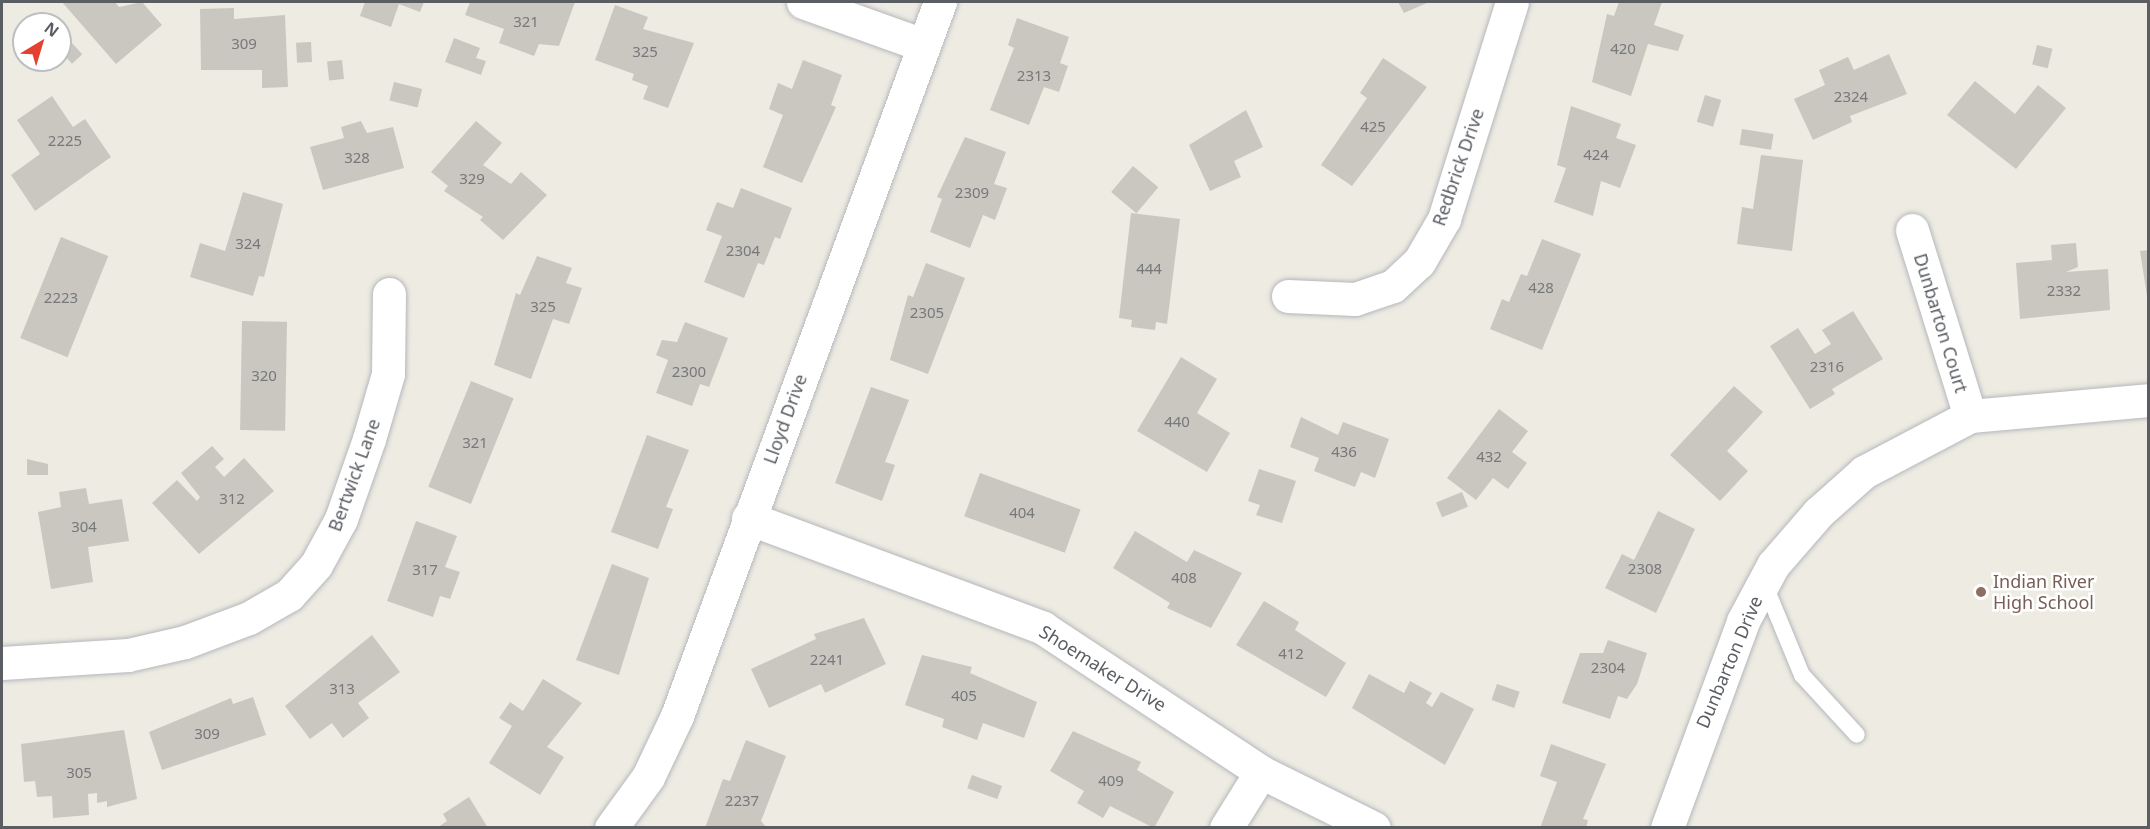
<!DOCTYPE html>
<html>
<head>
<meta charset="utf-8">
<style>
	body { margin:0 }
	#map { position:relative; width:2150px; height:829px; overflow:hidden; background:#edebe2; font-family:"Noto Sans",sans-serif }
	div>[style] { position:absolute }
	.building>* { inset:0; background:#cac7c1; transform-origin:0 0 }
	.roads { filter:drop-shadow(0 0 2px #b5b8bc) drop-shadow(0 0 2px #b5b8bc) }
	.lane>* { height:16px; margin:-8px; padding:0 8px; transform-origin:8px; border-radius:8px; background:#fff }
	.street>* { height:33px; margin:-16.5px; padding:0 16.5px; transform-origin:16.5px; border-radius:16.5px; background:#fff }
	.secondary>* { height:33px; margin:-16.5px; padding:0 16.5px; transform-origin:16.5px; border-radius:16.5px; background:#fff }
	.dots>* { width:16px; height:16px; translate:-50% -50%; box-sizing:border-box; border:3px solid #fff; border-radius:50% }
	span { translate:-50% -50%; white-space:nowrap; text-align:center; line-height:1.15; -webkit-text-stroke:5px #fff; paint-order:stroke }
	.number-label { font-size:15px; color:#76787a }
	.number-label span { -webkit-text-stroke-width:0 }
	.street-label { font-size:18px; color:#5a5e63 }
	.education-label { font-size:18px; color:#785e54 }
	.left { translate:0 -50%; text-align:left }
	.frame { position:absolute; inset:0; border:3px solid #5a5e63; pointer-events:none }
	.north { position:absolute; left:12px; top:12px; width:60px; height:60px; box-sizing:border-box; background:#fff; border:2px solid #bdbfc1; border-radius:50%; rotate:38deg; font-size:16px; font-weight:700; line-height:24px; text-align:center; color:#5a5e63 }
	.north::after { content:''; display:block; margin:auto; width:21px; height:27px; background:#e54130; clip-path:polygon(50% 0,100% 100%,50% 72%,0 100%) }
</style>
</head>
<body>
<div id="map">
	<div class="building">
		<i style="clip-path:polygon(62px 2px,115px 2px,119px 7px,142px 2px,162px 25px,116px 64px)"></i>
		<i style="clip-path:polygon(365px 2px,424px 2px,420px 12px,399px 4px,391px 27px,360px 16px)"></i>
		<i style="clip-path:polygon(470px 2px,575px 2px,559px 46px,539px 44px,534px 56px,499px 43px,504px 29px,465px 15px)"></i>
		<i style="clip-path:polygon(1398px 2px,1429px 2px,1404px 13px)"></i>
		<i style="clip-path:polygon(1619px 2px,1662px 2px,1654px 25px,1684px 35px,1678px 51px,1648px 44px,1631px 96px,1592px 82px,1607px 14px,1614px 16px)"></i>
		<i style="clip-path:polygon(615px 5px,648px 17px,643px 29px,694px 43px,668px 108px,643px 99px,648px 86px,632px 80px,634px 74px,595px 60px)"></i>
		<i style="clip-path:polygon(234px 8px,234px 19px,285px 15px,288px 87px,262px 88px,262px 70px,201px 70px,200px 9px)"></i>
		<i style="clip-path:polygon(1017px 18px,1069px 37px,1060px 63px,1068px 66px,1059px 92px,1044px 87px,1029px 125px,990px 110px,1014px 48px,1008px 45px)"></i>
		<i style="clip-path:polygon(454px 38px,480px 48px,476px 58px,486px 61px,481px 75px,445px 62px)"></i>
		<i style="left:70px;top:41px;width:18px;height:14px;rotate:47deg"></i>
		<i style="left:311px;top:42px;width:20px;height:15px;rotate:87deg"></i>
		<i style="left:2037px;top:45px;width:16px;height:20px;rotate:14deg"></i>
		<i style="clip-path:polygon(1889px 54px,1907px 94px,1850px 116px,1852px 122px,1813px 140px,1794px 99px,1825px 85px,1819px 70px,1848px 57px,1854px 70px)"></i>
		<i style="clip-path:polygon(1383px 58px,1427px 87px,1352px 186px,1321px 165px,1367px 98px,1360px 93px)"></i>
		<i style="left:342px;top:60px;width:19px;height:15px;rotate:84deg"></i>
		<i style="clip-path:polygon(803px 60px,842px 75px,831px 105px,836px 107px,802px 183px,763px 167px,783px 115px,769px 109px,778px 83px,792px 89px)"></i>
		<i style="clip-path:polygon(1975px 81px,2015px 114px,2038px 85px,2066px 108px,2016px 169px,1947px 115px)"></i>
		<i style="left:394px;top:82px;width:29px;height:19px;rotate:14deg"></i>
		<i style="left:1705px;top:95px;width:17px;height:28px;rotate:17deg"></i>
		<i style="clip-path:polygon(52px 96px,73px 127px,85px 119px,111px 157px,35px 211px,11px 175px,40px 154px,17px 120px)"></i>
		<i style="clip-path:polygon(1571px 106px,1621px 124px,1616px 138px,1636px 145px,1620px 188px,1601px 181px,1593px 216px,1554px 202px,1566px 168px,1557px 165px)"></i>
		<i style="clip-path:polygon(1246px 110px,1263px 147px,1234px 161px,1241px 177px,1210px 191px,1189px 145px)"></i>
		<i style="clip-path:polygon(361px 121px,367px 133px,393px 127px,404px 168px,323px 190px,310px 147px,344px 138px,341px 127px)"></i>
		<i style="clip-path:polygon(476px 121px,502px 143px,483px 165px,511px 184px,521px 172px,547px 195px,503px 240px,480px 220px,483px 217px,444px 191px,448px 186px,431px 172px)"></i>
		<i style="left:1742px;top:129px;width:32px;height:16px;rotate:9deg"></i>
		<i style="clip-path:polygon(965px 137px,1006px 152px,994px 184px,1007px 188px,995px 220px,983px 215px,970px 248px,930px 232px,942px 199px,937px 197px)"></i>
		<i style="clip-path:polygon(1761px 155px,1803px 160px,1792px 251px,1737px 244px,1742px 207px,1753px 209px)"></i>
		<i style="left:1133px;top:166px;width:33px;height:34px;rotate:40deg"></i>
		<i style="clip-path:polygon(741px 188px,792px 208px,780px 239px,775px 237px,764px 265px,758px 263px,744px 298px,704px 282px,722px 236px,706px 230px,717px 202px,733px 208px)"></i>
		<i style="clip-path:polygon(243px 192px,283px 204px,264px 277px,259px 276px,253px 296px,190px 277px,200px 243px,225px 251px)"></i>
		<i style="clip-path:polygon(1131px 213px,1180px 219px,1167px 324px,1156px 322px,1155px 330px,1131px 327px,1132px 320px,1119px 318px)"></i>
		<i style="left:61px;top:237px;width:51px;height:109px;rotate:22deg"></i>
		<i style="clip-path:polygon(1542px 239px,1581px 254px,1542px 350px,1490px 329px,1502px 299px,1509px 302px,1521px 274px,1527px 276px)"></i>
		<i style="clip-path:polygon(2076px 243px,2078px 267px,2066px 272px,2108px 269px,2110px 310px,2020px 319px,2016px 263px,2052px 260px,2051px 245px)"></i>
		<i style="clip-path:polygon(2148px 250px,2148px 296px,2147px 296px,2140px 251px)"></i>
		<i style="clip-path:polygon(537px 256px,572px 268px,566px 283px,582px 288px,569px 324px,553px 319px,531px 379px,494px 365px,516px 293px,520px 295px)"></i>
		<i style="clip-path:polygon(926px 263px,965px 278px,928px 374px,890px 360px,908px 295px,913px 297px)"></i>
		<i style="clip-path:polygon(1853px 311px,1883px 359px,1832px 389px,1835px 394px,1810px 409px,1770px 346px,1798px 328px,1815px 354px,1831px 344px,1822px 330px)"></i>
		<i style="left:242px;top:321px;width:45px;height:109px;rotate:1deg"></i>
		<i style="clip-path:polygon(685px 322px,728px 338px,709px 387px,700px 384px,692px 406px,656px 393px,668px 360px,656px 355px,662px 340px,677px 342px)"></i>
		<i style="clip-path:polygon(1181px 357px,1217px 379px,1197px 413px,1230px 433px,1207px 472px,1137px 431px)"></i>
		<i style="left:471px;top:381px;width:46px;height:114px;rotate:22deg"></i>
		<i style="clip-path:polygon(1734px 386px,1763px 412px,1727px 451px,1748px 471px,1720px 501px,1670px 455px)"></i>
		<i style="clip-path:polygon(871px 387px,909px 400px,885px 462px,895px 465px,882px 501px,835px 483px)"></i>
		<i style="clip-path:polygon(1499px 409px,1528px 431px,1512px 452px,1527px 463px,1508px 489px,1493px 478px,1476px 500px,1447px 478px)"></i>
		<i style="clip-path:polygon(1301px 417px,1338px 435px,1343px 422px,1389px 439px,1375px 478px,1361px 472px,1355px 487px,1314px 471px,1319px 458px,1290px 447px)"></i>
		<i style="clip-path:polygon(647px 435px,689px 450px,666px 507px,673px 509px,658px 549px,611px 532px)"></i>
		<i style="clip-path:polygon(212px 446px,224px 459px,215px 467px,224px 477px,244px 458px,274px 491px,199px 554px,152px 503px,177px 480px,197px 501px,200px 497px,181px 473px)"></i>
		<i style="clip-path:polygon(27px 459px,48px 464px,48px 475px,27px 475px)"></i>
		<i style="clip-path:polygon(1259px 469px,1296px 481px,1282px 523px,1256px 515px,1260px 505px,1248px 501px)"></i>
		<i style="left:980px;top:473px;width:107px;height:46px;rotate:20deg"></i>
		<i style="clip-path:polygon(86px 488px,89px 504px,122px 499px,129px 541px,88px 547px,93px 582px,51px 589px,38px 512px,61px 507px,59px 492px)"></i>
		<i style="left:1462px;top:492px;width:16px;height:28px;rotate:68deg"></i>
		<i style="clip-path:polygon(1658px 511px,1695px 529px,1656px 613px,1605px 588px,1622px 554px,1634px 560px)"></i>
		<i style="clip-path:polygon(416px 521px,457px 536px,445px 567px,460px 572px,450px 599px,440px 596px,433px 617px,387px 601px)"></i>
		<i style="clip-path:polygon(1135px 531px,1187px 562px,1194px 550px,1242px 573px,1211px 628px,1167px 608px,1170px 603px,1113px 568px)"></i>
		<i style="clip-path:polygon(612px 564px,649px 578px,619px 675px,576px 660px)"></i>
		<i style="clip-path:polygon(1264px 601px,1299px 622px,1295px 630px,1346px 663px,1326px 697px,1236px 645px)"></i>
		<i style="clip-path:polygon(864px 618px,886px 664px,825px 693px,821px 684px,769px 708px,751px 669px,816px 639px,814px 634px)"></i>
		<i style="clip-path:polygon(372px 635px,400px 672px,358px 703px,369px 718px,343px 738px,332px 723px,310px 739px,285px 706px)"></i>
		<i style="clip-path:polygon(1608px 640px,1647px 653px,1637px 684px,1627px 699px,1618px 696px,1610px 719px,1562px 703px,1580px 653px,1603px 653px)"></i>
		<i style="clip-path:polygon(922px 655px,972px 667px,970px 673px,1037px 702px,1024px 738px,983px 723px,977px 740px,942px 727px,944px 719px,905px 705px)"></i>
		<i style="clip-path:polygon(1369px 674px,1404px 693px,1410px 681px,1432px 693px,1426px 703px,1432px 707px,1441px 692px,1474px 709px,1445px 765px,1352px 708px)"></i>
		<i style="clip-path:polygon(543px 679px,582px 703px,547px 747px,564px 757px,540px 795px,489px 763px,512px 726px,499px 718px,510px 702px,523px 711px)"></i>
		<i style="left:1497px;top:684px;width:24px;height:17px;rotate:19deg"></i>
		<i style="clip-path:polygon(253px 697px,266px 735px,162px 770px,149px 732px,231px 698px,233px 704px)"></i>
		<i style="clip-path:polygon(124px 730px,137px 799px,107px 807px,107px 801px,97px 803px,97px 793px,88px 794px,89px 815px,53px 818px,52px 796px,37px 797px,35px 781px,24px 782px,21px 744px)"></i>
		<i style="clip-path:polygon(1073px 731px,1141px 762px,1137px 770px,1174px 792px,1154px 828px,1110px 806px,1103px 818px,1077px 803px,1084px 791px,1050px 771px)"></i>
		<i style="clip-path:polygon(746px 740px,786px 756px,761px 821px,767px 828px,705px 828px,723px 779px,730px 781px)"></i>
		<i style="clip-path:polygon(1551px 744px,1606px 764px,1583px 819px,1588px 820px,1586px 828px,1540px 828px,1557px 782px,1540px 776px)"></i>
		<i style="left:972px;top:775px;width:32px;height:14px;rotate:20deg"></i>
		<i style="clip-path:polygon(469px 797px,488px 828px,437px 828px,447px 821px,443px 814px)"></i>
	</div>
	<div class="roads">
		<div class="lane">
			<i style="left:1764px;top:583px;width:100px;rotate:67.6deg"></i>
			<i style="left:1802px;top:675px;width:81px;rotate:47.5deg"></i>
		</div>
		<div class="street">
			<i style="left:803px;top:2px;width:127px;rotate:19.7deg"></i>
			<i style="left:1912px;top:230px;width:195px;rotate:72.7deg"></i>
			<i style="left:1288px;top:296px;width:67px;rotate:2.6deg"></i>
			<i style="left:1355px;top:299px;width:40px;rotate:-18.9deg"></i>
			<i style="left:1393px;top:286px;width:35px;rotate:-43deg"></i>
			<i style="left:1419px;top:262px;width:50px;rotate:-59.8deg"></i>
			<i style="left:1444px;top:219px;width:227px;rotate:-72.6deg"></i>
			<i style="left:748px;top:518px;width:315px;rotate:20.4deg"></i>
			<i style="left:1043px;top:628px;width:261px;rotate:33.4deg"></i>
			<i style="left:1261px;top:772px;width:126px;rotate:26.4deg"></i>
			<i style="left:2px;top:663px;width:126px;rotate:-3.6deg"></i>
			<i style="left:128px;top:655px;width:58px;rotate:-12.8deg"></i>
			<i style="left:185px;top:642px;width:68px;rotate:-20.6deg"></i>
			<i style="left:249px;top:618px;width:46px;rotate:-29.9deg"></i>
			<i style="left:289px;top:595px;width:40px;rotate:-48deg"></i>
			<i style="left:316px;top:565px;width:52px;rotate:-61.5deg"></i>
			<i style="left:341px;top:519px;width:85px;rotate:-70.7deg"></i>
			<i style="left:369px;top:439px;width:68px;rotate:-73.7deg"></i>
			<i style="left:388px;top:374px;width:80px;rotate:-89.3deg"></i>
			<i style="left:611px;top:828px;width:63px;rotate:-54deg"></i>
			<i style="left:648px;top:777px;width:68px;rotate:-64.6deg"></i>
			<i style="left:677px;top:716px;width:761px;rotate:-69.78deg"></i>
			<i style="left:1226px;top:828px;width:66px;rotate:-58deg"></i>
		</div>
		<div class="secondary">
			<i style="left:1667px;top:828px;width:221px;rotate:-69.8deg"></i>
			<i style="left:1743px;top:621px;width:64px;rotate:-61.8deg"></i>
			<i style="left:1773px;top:565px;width:69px;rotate:-49.1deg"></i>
			<i style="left:1818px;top:513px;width:62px;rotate:-41.7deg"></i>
			<i style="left:1864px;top:472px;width:120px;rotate:-27.8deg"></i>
			<i style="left:1970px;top:416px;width:179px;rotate:-5.1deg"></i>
		</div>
	</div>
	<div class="dots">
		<i style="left:1981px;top:592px;background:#8d6e63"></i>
	</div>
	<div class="number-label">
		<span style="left:526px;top:22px">321</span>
		<span style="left:244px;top:44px">309</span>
		<span style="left:1623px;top:49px">420</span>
		<span style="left:645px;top:52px">325</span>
		<span style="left:1034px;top:76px">2313</span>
		<span style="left:1851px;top:97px">2324</span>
		<span style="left:1373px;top:127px">425</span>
		<span style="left:65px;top:141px">2225</span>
		<span style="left:1596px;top:155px">424</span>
		<span style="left:357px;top:158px">328</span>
		<span style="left:472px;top:179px">329</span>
		<span style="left:972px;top:193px">2309</span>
		<span style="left:248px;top:244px">324</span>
		<span style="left:743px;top:251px">2304</span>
		<span style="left:1149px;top:269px">444</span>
		<span style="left:1541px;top:288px">428</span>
		<span style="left:2064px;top:291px">2332</span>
		<span style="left:61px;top:298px">2223</span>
		<span style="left:543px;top:307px">325</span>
		<span style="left:927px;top:313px">2305</span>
		<span style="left:1827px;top:367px">2316</span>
		<span style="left:689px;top:372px">2300</span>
		<span style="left:264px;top:376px">320</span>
		<span style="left:1177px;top:422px">440</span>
		<span style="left:475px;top:443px">321</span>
		<span style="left:1344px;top:452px">436</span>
		<span style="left:1489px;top:457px">432</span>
		<span style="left:232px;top:499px">312</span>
		<span style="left:1022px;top:513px">404</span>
		<span style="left:84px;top:527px">304</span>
		<span style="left:1645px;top:569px">2308</span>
		<span style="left:425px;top:570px">317</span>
		<span style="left:1184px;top:578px">408</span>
		<span style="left:1291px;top:654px">412</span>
		<span style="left:827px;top:660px">2241</span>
		<span style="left:1608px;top:668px">2304</span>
		<span style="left:342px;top:689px">313</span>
		<span style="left:964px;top:696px">405</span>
		<span style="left:207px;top:734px">309</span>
		<span style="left:79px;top:773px">305</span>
		<span style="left:1111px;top:781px">409</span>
		<span style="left:742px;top:801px">2237</span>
	</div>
	<div class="street-label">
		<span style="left:1458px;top:167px;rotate:-71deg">Redbrick Drive</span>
		<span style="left:1941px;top:323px;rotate:73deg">Dunbarton Court</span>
		<span style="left:785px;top:419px;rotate:-70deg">Lloyd Drive</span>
		<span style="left:354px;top:475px;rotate:-70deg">Bertwick Lane</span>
		<span style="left:1729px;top:662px;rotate:-67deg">Dunbarton Drive</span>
		<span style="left:1103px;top:668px;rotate:32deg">Shoemaker Drive</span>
	</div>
	<div class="education-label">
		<span class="left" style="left:1993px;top:592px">Indian River<br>High School</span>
	</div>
	<div class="frame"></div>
	<div class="north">N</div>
</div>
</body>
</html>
